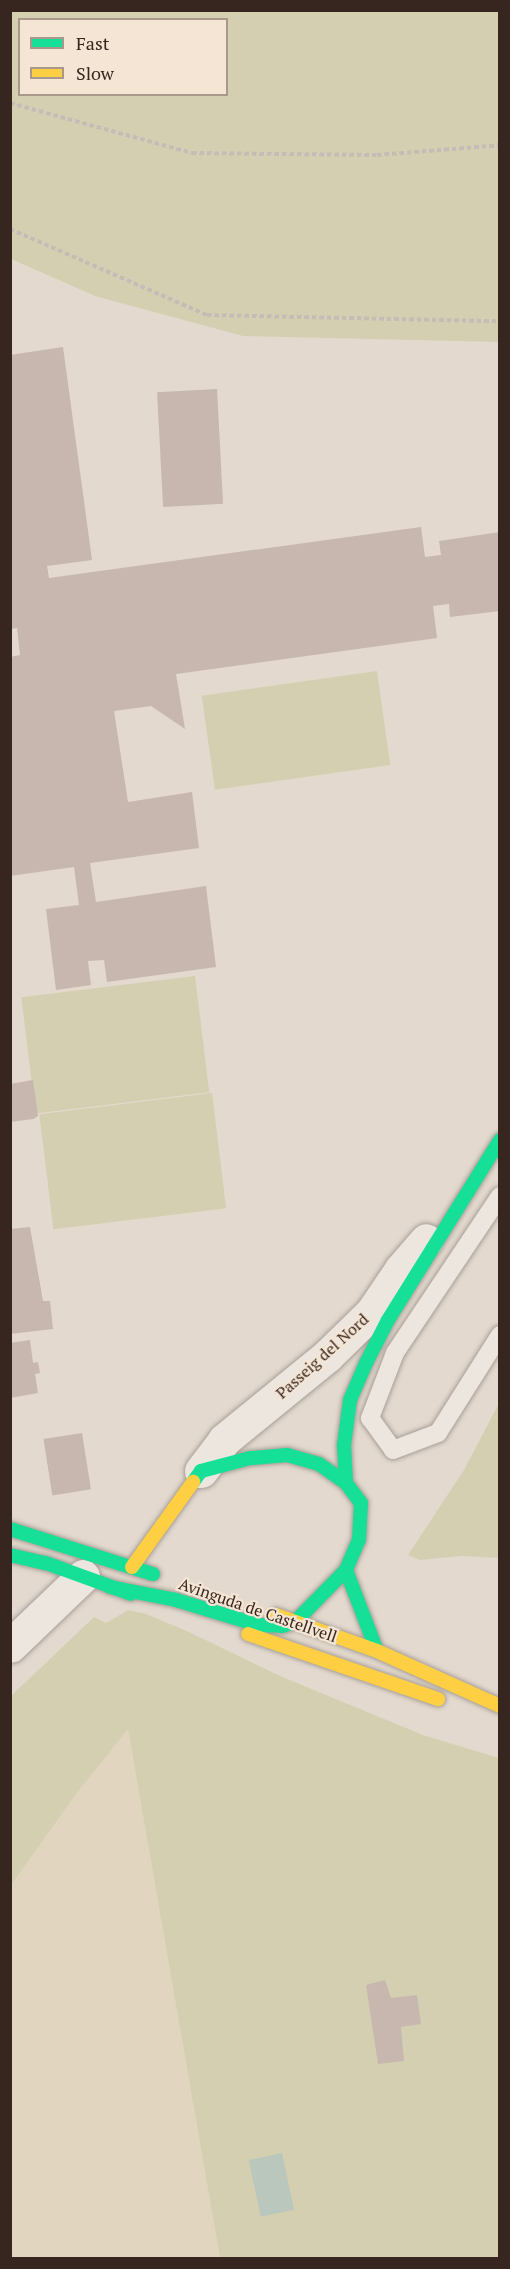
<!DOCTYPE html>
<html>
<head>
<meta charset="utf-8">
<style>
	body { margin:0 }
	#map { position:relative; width:510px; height:2269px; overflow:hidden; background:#e3d9ce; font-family:"PT Serif",serif }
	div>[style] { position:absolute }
	.farmland>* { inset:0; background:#e2d5bf }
	.green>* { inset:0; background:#d5cfb1; transform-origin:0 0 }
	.water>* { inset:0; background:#b9c7bc; transform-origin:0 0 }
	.building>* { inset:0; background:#c7b7af; transform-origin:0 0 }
	.path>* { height:4px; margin-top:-2px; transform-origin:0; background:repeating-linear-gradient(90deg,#c4bcb6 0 4.5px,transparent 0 7.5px) }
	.roads { filter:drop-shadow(0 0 2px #a89f97) drop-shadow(0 0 2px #a89f97) }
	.lane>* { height:18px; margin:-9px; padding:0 9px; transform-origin:9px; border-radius:9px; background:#ece6df }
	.street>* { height:33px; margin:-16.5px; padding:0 16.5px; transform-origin:16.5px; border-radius:16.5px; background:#ece6df }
	.fast>* { height:14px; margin:-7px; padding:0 7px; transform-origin:7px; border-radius:7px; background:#16e098 }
	.slow>* { height:14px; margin:-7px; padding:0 7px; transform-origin:7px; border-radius:7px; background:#ffcf43 }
	span { translate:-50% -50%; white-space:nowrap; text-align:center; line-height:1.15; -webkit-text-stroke:4.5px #f4e5d4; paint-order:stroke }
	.street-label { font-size:16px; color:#37261f }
	.frame { position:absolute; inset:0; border:12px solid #37261f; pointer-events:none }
	.legend { position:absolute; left:18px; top:18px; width:210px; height:78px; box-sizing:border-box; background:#f4e5d4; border:2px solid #a8998c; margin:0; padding:8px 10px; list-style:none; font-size:18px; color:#37261f }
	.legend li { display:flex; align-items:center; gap:12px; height:30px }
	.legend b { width:30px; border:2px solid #a8998c }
</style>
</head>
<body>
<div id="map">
	<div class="farmland">
		<i style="clip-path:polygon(128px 1729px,220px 2258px,11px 2258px,11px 1885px,76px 1794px)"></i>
	</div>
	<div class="green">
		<i style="clip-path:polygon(evenodd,11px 10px,499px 11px,499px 342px,243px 336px,95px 296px,11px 259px,11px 10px,20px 20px,226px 20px,226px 94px,20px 94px,20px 20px)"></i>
		<i style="left:377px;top:671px;width:95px;height:177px;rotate:82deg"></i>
		<i style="left:195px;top:976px;width:117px;height:175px;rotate:83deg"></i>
		<i style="left:212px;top:1093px;width:116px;height:174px;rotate:83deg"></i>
		<i style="clip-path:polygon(499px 1403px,499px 1558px,462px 1556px,420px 1560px,408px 1555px,464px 1470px)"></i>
		<i style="clip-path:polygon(128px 1610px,146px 1614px,189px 1632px,280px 1676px,423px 1735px,499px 1758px,499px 2258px,220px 2258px,128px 1729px,76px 1794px,11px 1885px,11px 1696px,94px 1617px,106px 1623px)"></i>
	</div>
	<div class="water">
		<i style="left:282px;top:2153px;width:58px;height:34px;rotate:78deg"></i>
	</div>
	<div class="building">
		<i style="clip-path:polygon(63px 347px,92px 560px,47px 566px,49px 578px,421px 527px,425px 557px,441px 555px,439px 541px,500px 532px,500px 611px,450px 617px,449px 604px,433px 606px,437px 638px,176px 674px,185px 729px,151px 706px,114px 711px,128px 802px,192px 792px,199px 848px,90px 863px,96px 902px,206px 886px,216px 967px,107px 982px,104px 960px,88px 961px,91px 985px,56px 990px,46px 909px,79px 905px,74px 867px,10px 876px,10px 657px,20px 655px,17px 628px,10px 629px,10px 355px)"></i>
		<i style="left:217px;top:389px;width:115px;height:60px;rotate:87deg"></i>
		<i style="clip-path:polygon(33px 1080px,38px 1116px,33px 1119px,10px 1122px,10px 1084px)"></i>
		<i style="clip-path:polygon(30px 1227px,43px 1301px,50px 1301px,53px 1329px,10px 1334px,10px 1229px)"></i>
		<i style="clip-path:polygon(30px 1340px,33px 1363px,38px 1362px,40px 1373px,35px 1374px,38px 1393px,10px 1398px,10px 1343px)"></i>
		<i style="left:82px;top:1433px;width:57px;height:39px;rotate:81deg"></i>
		<i style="clip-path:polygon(385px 1980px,391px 1998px,417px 1995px,421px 2024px,401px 2027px,404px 2061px,378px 2064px,366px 1985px)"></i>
	</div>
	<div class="path">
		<i style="left:10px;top:103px;width:189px;rotate:15.4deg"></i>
		<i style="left:192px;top:153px;width:185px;rotate:0.6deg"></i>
		<i style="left:377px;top:155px;width:123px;rotate:-4.6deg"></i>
		<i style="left:10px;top:229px;width:215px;rotate:23.6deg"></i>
		<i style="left:207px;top:315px;width:293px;rotate:1.2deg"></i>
	</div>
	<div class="roads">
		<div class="lane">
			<i style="left:500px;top:1196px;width:189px;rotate:123.8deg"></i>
			<i style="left:395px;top:1353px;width:70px;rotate:111deg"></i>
			<i style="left:370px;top:1418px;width:39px;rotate:54deg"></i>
			<i style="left:393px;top:1450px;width:48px;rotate:-20.7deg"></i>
			<i style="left:438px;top:1433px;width:116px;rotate:-57.7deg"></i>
		</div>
		<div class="street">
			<i style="left:201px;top:1471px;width:39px;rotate:-53deg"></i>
			<i style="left:224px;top:1440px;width:133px;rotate:-39.2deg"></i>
			<i style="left:327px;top:1356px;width:63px;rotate:-44.4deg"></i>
			<i style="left:372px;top:1312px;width:52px;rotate:-56deg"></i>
			<i style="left:401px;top:1269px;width:38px;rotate:-49deg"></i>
			<i style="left:10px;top:1646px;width:101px;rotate:-43.8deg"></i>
		</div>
		<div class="fast">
			<i style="left:346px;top:1483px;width:38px;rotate:-93deg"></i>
			<i style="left:344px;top:1445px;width:45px;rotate:-82.4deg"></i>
			<i style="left:350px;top:1400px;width:40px;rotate:-66.6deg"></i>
			<i style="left:366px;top:1363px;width:48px;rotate:-62.9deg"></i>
			<i style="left:388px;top:1320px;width:212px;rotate:-58.1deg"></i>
			<i style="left:10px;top:1529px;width:150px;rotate:17.5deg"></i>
			<i style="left:10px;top:1555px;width:37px;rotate:13deg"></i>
			<i style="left:46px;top:1563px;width:90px;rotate:20deg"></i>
			<i style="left:346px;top:1570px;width:87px;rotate:69.1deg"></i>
			<i style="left:110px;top:1587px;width:67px;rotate:11.1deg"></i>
			<i style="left:176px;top:1600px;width:86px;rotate:17deg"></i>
			<i style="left:258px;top:1625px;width:24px;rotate:2deg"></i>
			<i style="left:282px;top:1626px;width:14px;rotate:-17deg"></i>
			<i style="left:295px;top:1622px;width:73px;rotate:-45.6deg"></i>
			<i style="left:346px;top:1570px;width:33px;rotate:-67deg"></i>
			<i style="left:359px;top:1540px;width:37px;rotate:-87deg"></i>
			<i style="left:361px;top:1503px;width:25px;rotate:-127deg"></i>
			<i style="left:346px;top:1483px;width:33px;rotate:-145deg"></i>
			<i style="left:319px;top:1464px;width:33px;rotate:-164deg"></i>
			<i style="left:287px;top:1455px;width:37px;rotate:175deg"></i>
			<i style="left:250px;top:1458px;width:51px;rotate:165.1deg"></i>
			<i style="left:201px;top:1471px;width:14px;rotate:126deg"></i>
		</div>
		<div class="slow">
			<i style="left:132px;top:1567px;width:105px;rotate:-54.3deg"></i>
			<i style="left:276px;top:1615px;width:107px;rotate:19.6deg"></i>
			<i style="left:377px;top:1651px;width:135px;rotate:24.1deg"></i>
			<i style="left:248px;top:1634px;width:201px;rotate:18.9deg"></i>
		</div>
	</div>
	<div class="street-label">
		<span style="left:322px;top:1356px;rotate:-42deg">Passeig del Nord</span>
		<span style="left:258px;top:1610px;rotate:19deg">Avinguda de Castellvell</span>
	</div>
	<div class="frame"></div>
	<ul class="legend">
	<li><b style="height:8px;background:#16e098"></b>Fast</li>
	<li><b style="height:8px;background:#ffcf43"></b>Slow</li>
	</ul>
</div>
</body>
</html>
